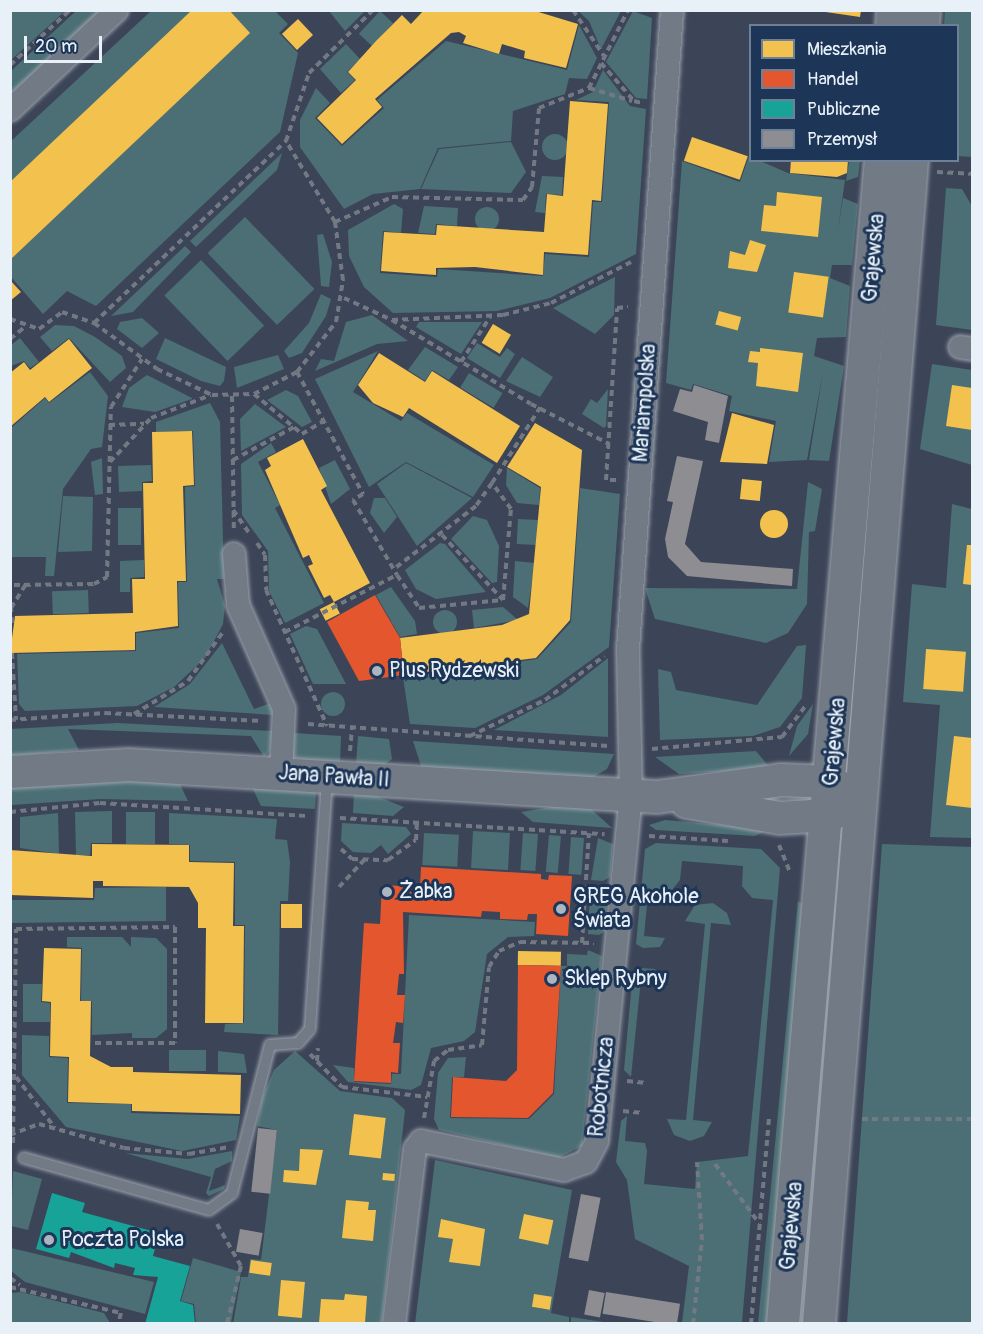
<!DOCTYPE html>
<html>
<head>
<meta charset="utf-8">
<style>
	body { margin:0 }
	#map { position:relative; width:983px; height:1334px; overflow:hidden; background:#3c4558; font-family:Pangolin,sans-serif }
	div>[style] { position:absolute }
	.green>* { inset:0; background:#4b6f75; transform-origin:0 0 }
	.round { border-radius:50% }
	.homes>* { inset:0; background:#f2c14e; transform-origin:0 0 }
	.shops>* { inset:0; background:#e4572e }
	.public>* { inset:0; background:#17a398 }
	.industry>* { inset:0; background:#8d8d92; transform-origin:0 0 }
	.path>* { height:4px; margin-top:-2px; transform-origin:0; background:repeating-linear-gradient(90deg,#727982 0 6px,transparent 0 10.5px) }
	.roads { filter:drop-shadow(0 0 2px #9da3ad) drop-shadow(0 0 2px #9da3ad) }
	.lane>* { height:10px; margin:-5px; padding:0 5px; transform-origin:5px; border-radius:5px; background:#727a85 }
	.street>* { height:22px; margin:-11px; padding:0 11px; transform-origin:11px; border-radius:11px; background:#727a85 }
	.secondary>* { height:32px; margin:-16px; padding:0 16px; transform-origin:16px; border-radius:16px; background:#727a85 }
	.dots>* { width:16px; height:16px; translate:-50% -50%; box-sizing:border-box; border:3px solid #1d3557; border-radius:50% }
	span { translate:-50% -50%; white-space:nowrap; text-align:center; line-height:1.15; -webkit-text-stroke:6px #1d3557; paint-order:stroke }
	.street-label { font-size:21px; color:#e8f1f8 }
	.poi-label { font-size:21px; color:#e8f1f8 }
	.left { translate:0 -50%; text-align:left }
	.frame { position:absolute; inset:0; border:12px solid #e8f1f8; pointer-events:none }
	.legend { position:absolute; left:749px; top:24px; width:210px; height:138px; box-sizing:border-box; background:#1d3557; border:2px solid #6e8097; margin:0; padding:8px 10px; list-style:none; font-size:18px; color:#e8f1f8 }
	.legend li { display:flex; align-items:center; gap:12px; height:30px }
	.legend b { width:30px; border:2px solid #6e8097 }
	.scale { position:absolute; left:24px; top:36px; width:78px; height:27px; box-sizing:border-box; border:3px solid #e8f1f8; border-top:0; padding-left:8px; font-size:18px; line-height:21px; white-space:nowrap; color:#e8f1f8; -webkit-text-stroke:4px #1d3557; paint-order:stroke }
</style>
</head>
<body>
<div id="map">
	<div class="green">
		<i style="clip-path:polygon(11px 10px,65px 10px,65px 11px,11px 60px)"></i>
		<i style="clip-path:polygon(76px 11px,101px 11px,11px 94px,11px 71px)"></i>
		<i style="clip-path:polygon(151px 11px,275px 11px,288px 24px,279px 33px,298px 53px,280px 132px,96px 306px,67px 291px,43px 314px,11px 277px,10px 142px)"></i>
		<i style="clip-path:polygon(329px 11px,329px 10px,365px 11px,345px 31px)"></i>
		<i style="left:380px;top:11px;width:18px;height:31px;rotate:43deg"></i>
		<i style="clip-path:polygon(578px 11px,621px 11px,601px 49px,589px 21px)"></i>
		<i style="clip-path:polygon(633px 11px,652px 18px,647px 99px,636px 98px,606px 62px)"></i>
		<i style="clip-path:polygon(945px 11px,972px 11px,972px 157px,958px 156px,958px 26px,944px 25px)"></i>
		<i style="clip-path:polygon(579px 25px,597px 58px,587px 79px,569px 78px,565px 94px,513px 111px,511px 141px,438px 148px,420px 189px,373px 194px,344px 209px,300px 147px,300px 120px,316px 88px,330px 103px,315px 118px,342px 146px,384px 108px,377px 100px,446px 41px,567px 70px)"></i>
		<i style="clip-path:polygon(346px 44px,360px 59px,347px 72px,355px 80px,341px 93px,320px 69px)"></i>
		<i style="clip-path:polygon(603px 70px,630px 106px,646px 109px,636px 254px,550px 298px,497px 311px,393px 313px,364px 287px,349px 256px,348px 230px,394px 204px,403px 209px,401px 233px,383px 231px,380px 273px,437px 277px,438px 269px,543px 276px,545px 254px,589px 257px,593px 202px,602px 202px,609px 102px,576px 100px,593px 92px)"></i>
		<i class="round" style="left:542px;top:134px;width:26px;height:26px"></i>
		<i style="clip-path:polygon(511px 142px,526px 172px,511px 193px,421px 189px,439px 149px)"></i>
		<i style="clip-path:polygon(282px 153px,277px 170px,196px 247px,190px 241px)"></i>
		<i style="clip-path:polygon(749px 156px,788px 173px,845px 180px,837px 236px,843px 198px,858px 204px,852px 265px,832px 265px,830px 278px,850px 286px,846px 337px,817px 338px,814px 356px,844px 366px,829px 461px,809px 460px,823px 372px,807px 460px,769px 462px,776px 421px,729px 411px,732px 396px,693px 384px,691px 390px,666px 383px,682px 161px,740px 182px)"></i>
		<i style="clip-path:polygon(849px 161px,860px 161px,858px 177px,846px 181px)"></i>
		<i style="clip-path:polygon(542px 176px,563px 177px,562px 195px,546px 194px,545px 213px,535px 212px)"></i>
		<i style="clip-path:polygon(946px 188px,962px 189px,972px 206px,972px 330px,936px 325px)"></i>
		<i style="clip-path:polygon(424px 206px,458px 208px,457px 226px,436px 224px,435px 234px,418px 233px)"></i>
		<i class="round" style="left:475px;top:207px;width:24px;height:24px"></i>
		<i style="left:245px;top:217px;width:100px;height:52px;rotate:46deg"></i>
		<i style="clip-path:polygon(323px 234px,332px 262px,329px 287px,321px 286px,317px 235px)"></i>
		<i style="clip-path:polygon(185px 246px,191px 252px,133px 312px,111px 316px)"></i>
		<i style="left:201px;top:260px;width:91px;height:51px;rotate:46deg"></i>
		<i style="clip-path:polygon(615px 277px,614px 315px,595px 334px,553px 308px)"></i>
		<i style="clip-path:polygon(321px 294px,331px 299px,326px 316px,302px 353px,289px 358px,284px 351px,309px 323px)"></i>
		<i style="clip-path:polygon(372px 315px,408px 341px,377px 344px,315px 371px,321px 359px,334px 361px,346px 322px)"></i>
		<i style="clip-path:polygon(142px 318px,159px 333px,142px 348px,117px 329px,120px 322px)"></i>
		<i style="clip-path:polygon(419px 322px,482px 322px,461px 354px,416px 327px)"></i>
		<i style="clip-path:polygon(55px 325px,74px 326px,95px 337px,122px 356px,126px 368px,110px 382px,69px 338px,52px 351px,40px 337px)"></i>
		<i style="clip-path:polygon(20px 338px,39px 362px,30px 368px,24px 361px,11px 366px,11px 345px)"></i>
		<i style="clip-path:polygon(165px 338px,226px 367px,224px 381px,220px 386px,201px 381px,156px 359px)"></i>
		<i style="clip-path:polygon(477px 343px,500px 357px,507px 348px,515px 354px,500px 378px,467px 358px)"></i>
		<i style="clip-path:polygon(425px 347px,458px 367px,449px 380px,432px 370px,425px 381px,408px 370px)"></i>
		<i style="clip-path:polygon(378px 351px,353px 392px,401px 421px,407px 413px,494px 465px,473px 497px,406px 462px,369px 487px,315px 379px)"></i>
		<i style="clip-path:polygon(278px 355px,284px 369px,237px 388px,234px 367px)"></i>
		<i style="clip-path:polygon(522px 357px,553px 377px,540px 397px,506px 381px)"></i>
		<i style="clip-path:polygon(932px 364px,972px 370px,972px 465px,920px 449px)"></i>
		<i style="clip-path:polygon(90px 372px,108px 396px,102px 447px,91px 449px,63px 489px,54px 576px,45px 576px,46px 557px,11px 557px,11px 428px,45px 398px,49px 403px)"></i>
		<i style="left:469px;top:373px;width:39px;height:17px;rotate:31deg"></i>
		<i style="clip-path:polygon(147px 375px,192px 398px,192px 399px,155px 412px,122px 407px,129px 388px)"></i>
		<i style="clip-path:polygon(608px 389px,606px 426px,604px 428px,582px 414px,591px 399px,597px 403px)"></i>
		<i style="clip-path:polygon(286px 390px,298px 396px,312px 422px,302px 427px,267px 400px)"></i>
		<i style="clip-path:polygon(210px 403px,220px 422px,224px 579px,217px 579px,225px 606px,223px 624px,205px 658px,174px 687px,137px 706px,25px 711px,19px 704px,17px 654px,136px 651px,136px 633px,179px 628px,178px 582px,187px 582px,185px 487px,195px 486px,193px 431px,156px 432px,156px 422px)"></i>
		<i style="clip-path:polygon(255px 404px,286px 427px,241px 451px,240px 419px)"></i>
		<i style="clip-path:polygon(271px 443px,276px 452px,258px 462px,280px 505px,275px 508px,324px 603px,285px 623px,269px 591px,268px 551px,242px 515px,241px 464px)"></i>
		<i style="clip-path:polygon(102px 458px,103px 494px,95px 495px,91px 462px)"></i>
		<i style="clip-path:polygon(335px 460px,350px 489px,331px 504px,319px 468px)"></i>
		<i style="clip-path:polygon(406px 463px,472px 498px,417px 546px,377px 484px)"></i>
		<i style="clip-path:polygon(151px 465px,152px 481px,142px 482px,142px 491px,119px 492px,118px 466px)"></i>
		<i style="clip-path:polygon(507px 468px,540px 488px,539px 505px,517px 503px,506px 485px)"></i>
		<i style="clip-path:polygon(808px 482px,822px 489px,815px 531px,809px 532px,807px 604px,788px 633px,766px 643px,655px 619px,645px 588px,797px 589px)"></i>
		<i style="clip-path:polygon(580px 488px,620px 494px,609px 647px,543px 695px,475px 728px,410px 724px,403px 677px,537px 659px,571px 622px)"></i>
		<i style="clip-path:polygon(63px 496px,93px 497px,92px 551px,58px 552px)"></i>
		<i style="clip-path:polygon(374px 498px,385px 498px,397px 517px,384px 533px,370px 513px)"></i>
		<i style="clip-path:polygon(952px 504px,972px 509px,972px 838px,930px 837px,940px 705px,903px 702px,912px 584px,946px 588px)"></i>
		<i style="left:118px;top:508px;width:23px;height:37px"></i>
		<i style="clip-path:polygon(473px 516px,487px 520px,499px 546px,497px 582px,492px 583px,451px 539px)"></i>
		<i style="left:518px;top:519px;width:20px;height:25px;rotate:3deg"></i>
		<i style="clip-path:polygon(440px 543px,445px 544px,486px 592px,436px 599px,416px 589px,405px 570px)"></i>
		<i style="clip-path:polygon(144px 560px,144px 577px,130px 578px,130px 592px,120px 592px,120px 561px)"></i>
		<i style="clip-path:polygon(515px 561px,535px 563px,528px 608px,513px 597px)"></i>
		<i style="clip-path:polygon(391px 587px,415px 621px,417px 634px,400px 637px,376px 595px)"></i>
		<i style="left:88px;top:590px;width:23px;height:36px;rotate:88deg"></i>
		<i style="clip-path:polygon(503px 607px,518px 620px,474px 628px,472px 610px)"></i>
		<i class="round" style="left:433px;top:610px;width:24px;height:24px"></i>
		<i style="clip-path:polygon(306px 626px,317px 629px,346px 684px,313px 684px,290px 634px)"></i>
		<i style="clip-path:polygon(222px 643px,254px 709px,271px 703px,273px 715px,154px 707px,190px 684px)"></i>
		<i style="clip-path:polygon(806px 645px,802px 698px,780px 727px,753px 736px,660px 740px,658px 669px,671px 672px,676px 690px,757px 705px,797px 646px)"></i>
		<i style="clip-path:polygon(608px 658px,608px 737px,494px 730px,561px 695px)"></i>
		<i class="round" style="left:321px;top:692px;width:24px;height:24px"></i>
		<i style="clip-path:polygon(813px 704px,808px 734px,789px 756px,797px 726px)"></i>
		<i style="clip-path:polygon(117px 723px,272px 731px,270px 751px,264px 757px,251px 736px,68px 729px,79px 750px,11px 756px,11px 729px)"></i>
		<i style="clip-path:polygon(294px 733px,341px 736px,340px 763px,299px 760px,292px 754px)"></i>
		<i style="clip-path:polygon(358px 736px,389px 739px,392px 759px,384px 765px,356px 764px)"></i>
		<i style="clip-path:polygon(413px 741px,614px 754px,607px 769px,590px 779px,422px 769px)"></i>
		<i style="clip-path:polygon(756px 751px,770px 768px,679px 774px,655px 757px)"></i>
		<i style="clip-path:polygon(132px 780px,180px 784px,188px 801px,100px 799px,11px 805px,11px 788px)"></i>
		<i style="clip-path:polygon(252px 787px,316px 792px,315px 809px,261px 806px)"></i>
		<i style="clip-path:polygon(354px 793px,371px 794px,404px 807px,393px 816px,353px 813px)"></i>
		<i style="clip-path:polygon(557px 806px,591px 809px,612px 828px,533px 822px,521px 812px)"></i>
		<i style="clip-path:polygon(112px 811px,112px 843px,91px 843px,90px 855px,76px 855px,75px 812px)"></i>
		<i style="left:126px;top:812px;width:29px;height:32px"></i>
		<i style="clip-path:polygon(58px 813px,59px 854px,20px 848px,20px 817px)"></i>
		<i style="clip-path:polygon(169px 813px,277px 819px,275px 839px,287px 840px,290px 862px,288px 901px,280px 901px,278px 1035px,224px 1032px,225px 1024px,244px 1023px,245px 925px,235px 925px,235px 862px,190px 861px,190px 845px,169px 844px)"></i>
		<i style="clip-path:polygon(665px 820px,769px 829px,755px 836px,656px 830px,649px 825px)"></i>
		<i style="clip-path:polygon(342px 823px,406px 827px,411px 834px,388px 854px,381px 845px,371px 853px,353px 852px,341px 841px)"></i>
		<i style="left:473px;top:831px;width:37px;height:37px;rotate:3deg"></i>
		<i style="left:424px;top:833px;width:35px;height:32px;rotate:3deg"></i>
		<i style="left:523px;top:833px;width:15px;height:37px;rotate:4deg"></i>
		<i style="left:549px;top:835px;width:12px;height:37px;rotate:5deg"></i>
		<i style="left:571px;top:837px;width:13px;height:37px;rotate:4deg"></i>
		<i style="clip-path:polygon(598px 838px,613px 844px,610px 877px,603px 881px,591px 880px)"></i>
		<i style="clip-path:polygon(656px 843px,761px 849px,780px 868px,742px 1323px,682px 1323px,689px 1266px,635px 1239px,627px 1180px,616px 1162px,621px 1121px,627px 1116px,625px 1141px,645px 1143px,647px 1151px,644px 1184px,695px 1189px,697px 1162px,748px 1156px,773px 900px,752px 898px,742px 886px,743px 866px,682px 861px,680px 880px,668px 895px,648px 894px,644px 936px,665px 938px,660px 947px,643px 948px,636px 944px,645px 849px)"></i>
		<i style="clip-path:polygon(882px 844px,972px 847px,972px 1323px,847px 1323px)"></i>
		<i style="clip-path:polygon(166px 887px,166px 921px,11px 923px,11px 900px,94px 900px,95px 888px)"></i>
		<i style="clip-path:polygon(590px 892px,607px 897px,605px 931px,599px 935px,588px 934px)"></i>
		<i style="clip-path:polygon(798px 901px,804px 905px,767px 1323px,758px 1324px)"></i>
		<i style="clip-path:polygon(713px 903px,727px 913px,731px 925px,711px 923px,693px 1120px,712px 1122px,704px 1136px,690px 1141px,674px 1135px,667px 1119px,686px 1120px,705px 924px,685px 921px,695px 905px)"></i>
		<i style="clip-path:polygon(834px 909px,840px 910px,804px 1323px,799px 1324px)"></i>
		<i style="clip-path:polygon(409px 915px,535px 922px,534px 936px,508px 937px,487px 954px,475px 1032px,464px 1041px,431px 1048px,421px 1085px,411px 1090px,348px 1082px,333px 1065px,354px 1068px,354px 1082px,391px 1084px,392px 1074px,401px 1074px)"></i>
		<i style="clip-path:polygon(67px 937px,122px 937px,131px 947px,131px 937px,156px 938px,167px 949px,167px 1029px,156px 1038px,132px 1038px,132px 1033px,92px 1035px,92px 1001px,81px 1001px,82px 948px,67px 947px)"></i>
		<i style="clip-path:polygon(588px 950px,602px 956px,582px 1146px,558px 1158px,439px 1130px,434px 1119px,438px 1073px,448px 1058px,466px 1057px,464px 1077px,452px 1077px,450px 1118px,529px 1119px,554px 1094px,561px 966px,567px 966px,567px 954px,587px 955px)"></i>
		<i style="clip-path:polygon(640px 968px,655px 969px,661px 980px,641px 979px,631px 1077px,624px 1070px,633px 971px)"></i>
		<i style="clip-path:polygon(23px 984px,42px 984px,41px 1002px,50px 1003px,50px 1022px,23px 1022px)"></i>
		<i style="clip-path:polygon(22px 1035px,49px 1036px,49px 1057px,68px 1058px,67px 1103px,131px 1104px,131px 1113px,240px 1116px,236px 1140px,182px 1151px,66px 1127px,22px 1075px)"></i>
		<i style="left:169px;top:1050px;width:37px;height:21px"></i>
		<i style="clip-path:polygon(218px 1051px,244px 1054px,247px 1073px,218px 1072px)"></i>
		<i style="clip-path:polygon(295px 1051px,340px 1091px,392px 1098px,405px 1110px,382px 1323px,233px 1324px,241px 1277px,248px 1277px,250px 1259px,261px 1260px,277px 1130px,257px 1126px,262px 1098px,274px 1070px)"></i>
		<i style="clip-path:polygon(232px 1151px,232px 1161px,215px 1169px,209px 1191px,225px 1185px,224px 1189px,209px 1196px,206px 1193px,211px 1177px,125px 1153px,188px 1159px)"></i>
		<i style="clip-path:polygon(435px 1160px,572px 1190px,551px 1313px,569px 1317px,569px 1323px,415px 1324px)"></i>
		<i style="clip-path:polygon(13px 1171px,42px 1179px,28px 1230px,11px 1226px)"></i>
		<i style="clip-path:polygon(11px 1248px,154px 1282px,145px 1314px,25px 1282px,11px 1271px)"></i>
		<i style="clip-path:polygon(193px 1258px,241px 1272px,231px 1323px,196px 1323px,194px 1304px,181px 1301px)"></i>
		<i style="clip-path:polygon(21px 1292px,104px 1313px,110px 1323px,11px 1323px,11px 1293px)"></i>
		<i style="clip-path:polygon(571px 1317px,610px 1323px,571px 1323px)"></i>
	</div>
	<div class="homes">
		<i style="clip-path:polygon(192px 10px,229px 10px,250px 33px,10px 260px,10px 182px)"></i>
		<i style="clip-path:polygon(424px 10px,532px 10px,578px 24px,566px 68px,524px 58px,525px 51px,502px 44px,499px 54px,463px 43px,466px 36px,459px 32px,451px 33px,375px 99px,382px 107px,342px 144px,317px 118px,356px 80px,348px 72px,376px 41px,402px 15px,411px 24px)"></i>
		<i style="clip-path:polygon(812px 10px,861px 10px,860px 17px)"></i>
		<i style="left:298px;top:19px;width:22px;height:22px;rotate:47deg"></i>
		<i style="clip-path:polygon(570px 101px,608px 104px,601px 201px,592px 200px,588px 255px,544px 252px,543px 275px,475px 267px,436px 268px,436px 275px,381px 271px,384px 232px,436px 235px,437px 225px,544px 232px,547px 194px,563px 196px)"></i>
		<i style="left:692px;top:137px;width:59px;height:25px;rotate:19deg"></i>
		<i style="clip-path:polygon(791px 160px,848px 160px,847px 173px,837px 177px,790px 173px)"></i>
		<i style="clip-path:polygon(777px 192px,822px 197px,818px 237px,761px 231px,764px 205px,776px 206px)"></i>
		<i style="clip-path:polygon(750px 240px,766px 245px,757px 272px,728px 268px,730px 251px,745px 255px)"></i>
		<i style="left:794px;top:272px;width:35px;height:41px;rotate:8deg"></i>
		<i style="clip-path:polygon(10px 280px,21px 292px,10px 301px)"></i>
		<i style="left:719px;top:311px;width:23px;height:14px;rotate:15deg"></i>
		<i style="left:493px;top:324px;width:21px;height:22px;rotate:31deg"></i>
		<i style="clip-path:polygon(69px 339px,92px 368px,49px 402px,45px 397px,10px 427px,10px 373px,24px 362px,30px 370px)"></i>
		<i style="clip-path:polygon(760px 348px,803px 353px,798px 392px,756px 386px,758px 363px,748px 362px,750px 351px,760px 352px)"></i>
		<i style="clip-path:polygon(379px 353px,425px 382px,432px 371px,520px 426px,497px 463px,409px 408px,403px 417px,373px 403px,358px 385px)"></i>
		<i style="clip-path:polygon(952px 385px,972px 388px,972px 430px,946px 426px)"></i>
		<i style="clip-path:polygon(732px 413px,774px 425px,767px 464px,720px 462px)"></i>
		<i style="clip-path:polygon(535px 423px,582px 450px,570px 620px,536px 658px,404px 675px,400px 638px,502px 625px,529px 614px,541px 487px,507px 467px)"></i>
		<i style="clip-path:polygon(192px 431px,194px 485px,183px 486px,186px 581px,177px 581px,178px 626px,135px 632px,135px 650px,10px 653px,15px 616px,133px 613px,132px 579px,145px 579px,143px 483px,153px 483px,152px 432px)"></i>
		<i style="clip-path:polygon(303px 439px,327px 486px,321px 490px,370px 583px,334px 602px,330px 595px,324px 598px,308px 566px,313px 564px,309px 555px,303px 558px,265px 470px,271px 466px,267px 458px)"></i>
		<i style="left:742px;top:479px;width:20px;height:20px;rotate:6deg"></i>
		<i class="round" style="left:760px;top:510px;width:28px;height:28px"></i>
		<i style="clip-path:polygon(967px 545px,972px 545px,972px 585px,963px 584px)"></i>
		<i style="left:334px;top:602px;width:13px;height:16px;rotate:63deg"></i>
		<i style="left:926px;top:649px;width:40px;height:40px;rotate:4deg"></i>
		<i style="clip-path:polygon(954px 736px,972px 738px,972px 808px,946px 805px)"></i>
		<i style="clip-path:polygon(92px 844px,189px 845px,189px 862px,234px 863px,233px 926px,244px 926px,243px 1023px,205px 1023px,206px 928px,198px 928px,198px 903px,189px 887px,103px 886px,103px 881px,93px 881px,93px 898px,10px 895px,10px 850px,92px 856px)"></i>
		<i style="left:281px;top:904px;width:21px;height:24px"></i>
		<i style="clip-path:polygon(44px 948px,81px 949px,80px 1001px,91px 1001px,90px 1056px,111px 1067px,133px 1067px,133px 1072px,241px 1075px,240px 1114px,132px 1111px,132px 1104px,68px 1102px,69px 1057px,50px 1056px,51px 1002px,42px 1001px)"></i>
		<i style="left:518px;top:951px;width:43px;height:14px;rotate:1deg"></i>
		<i style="left:354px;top:1114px;width:32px;height:41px;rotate:7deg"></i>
		<i style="clip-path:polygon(300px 1149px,323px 1150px,316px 1185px,283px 1182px,284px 1170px,299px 1171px)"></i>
		<i style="left:383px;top:1173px;width:12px;height:7px;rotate:5deg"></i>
		<i style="clip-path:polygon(346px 1200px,369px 1202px,368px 1210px,376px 1210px,373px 1241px,342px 1238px)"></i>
		<i style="left:524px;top:1214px;width:30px;height:25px;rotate:12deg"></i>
		<i style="clip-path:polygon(441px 1219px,485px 1229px,480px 1266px,449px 1262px,453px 1239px,438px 1237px)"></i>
		<i style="left:251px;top:1260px;width:21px;height:13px;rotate:8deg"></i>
		<i style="left:281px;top:1280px;width:24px;height:36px;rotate:5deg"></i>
		<i style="clip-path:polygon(345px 1294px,367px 1296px,365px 1323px,319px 1323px,321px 1299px,344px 1300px)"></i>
		<i style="left:534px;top:1294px;width:18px;height:13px;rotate:9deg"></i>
	</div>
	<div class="shops">
		<i style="clip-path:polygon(375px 595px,400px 638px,404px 675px,359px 681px,327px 622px)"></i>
		<i style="clip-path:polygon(421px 867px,541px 874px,541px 879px,548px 880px,549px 875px,572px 876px,568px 936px,536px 934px,537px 914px,528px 914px,527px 920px,500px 919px,500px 912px,482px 911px,481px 917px,403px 912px,404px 974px,399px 974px,397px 995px,405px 995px,403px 1023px,396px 1022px,393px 1043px,400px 1043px,398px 1073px,391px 1072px,391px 1083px,354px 1081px,364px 923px,380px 924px,382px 885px,420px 887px)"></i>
		<i style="clip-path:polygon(518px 965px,561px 966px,553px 1093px,528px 1118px,451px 1117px,453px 1077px,506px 1081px,517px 1070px)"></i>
	</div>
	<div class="public">
		<i style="clip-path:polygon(52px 1193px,85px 1203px,82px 1212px,159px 1233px,153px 1256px,190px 1266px,180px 1301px,193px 1305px,195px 1324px,145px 1324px,158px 1277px,133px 1275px,135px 1268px,115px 1263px,114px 1268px,71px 1252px,69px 1258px,36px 1249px)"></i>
	</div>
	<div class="industry">
		<i style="clip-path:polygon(694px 385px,728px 396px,719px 443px,705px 440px,708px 422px,673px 411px,680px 389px,692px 392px)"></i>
		<i style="clip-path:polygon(677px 456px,703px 461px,685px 544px,701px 562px,793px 569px,792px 586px,687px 576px,668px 557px,665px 539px,673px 502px,667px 501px)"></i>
		<i style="left:258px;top:1128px;width:19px;height:64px;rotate:6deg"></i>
		<i style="left:581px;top:1194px;width:20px;height:65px;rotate:11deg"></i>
		<i style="left:240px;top:1229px;width:23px;height:23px;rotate:10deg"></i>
		<i style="left:589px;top:1290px;width:16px;height:25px;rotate:11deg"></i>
		<i style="left:606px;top:1292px;width:75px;height:22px;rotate:9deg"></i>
	</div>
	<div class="path">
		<i style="left:573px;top:10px;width:55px;rotate:56deg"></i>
		<i style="left:601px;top:63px;width:50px;rotate:49deg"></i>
		<i style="left:634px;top:101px;width:8px;rotate:14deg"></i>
		<i style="left:10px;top:65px;width:81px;rotate:-42.5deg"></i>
		<i style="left:589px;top:88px;width:45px;rotate:16.8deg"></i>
		<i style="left:937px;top:172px;width:35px;rotate:3deg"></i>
		<i style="left:335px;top:222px;width:62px;rotate:-23.7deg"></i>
		<i style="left:392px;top:197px;width:131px;rotate:1.3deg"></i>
		<i style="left:523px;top:200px;width:16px;rotate:-55deg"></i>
		<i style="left:532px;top:187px;width:79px;rotate:-84.9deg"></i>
		<i style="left:539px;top:108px;width:54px;rotate:-21.8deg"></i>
		<i style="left:589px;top:88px;width:87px;rotate:-63.4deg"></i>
		<i style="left:344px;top:298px;width:53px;rotate:24.6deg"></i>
		<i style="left:392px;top:320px;width:111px;rotate:-2.6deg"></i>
		<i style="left:503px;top:315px;width:49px;rotate:-14deg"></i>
		<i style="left:551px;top:303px;width:90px;rotate:-27.1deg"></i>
		<i style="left:10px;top:319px;width:31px;rotate:19deg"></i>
		<i style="left:39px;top:329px;width:29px;rotate:-36deg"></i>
		<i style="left:62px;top:312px;width:34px;rotate:19deg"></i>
		<i style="left:94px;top:323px;width:265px;rotate:-43.5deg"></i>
		<i style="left:286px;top:141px;width:72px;rotate:-71.3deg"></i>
		<i style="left:309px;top:73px;width:90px;rotate:-44.5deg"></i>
		<i style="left:392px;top:320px;width:162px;rotate:31.1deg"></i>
		<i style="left:531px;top:404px;width:88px;rotate:27.1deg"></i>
		<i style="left:94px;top:323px;width:78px;rotate:36.1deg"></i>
		<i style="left:157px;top:369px;width:61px;rotate:25.3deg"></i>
		<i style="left:212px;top:395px;width:42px;rotate:-1.4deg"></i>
		<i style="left:254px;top:394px;width:48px;rotate:-27.1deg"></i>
		<i style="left:297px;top:372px;width:63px;rotate:-52deg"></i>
		<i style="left:336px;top:322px;width:43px;rotate:-80.5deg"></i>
		<i style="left:343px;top:280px;width:59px;rotate:-97.9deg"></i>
		<i style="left:335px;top:222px;width:95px;rotate:-121.2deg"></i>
		<i style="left:10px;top:339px;width:19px;rotate:-39deg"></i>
		<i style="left:461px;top:362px;width:54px;rotate:-57.2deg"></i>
		<i style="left:297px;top:372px;width:139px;rotate:61.6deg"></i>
		<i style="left:363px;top:494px;width:12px;rotate:149deg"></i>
		<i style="left:353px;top:500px;width:87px;rotate:59.6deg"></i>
		<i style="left:397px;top:575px;width:40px;rotate:56deg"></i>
		<i style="left:419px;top:608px;width:84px;rotate:-5.4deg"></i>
		<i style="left:503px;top:600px;width:91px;rotate:-85deg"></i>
		<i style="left:511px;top:509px;width:32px;rotate:-126deg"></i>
		<i style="left:492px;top:483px;width:28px;rotate:125deg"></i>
		<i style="left:476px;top:506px;width:103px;rotate:142.5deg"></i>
		<i style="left:254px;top:394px;width:62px;rotate:39.8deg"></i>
		<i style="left:302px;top:434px;width:26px;rotate:-31deg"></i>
		<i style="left:232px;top:396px;width:136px;rotate:89.2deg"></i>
		<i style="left:109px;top:425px;width:35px;rotate:-2deg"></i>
		<i style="left:233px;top:460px;width:69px;rotate:-28.4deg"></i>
		<i style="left:110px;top:462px;width:60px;rotate:-47deg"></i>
		<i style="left:151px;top:418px;width:64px;rotate:-21deg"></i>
		<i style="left:616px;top:480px;width:10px;rotate:180deg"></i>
		<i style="left:606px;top:480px;width:172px;rotate:-86.3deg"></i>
		<i style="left:617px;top:308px;width:11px;rotate:-5deg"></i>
		<i style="left:492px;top:483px;width:91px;rotate:-57.5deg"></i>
		<i style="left:233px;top:510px;width:29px;rotate:55deg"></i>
		<i style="left:442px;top:535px;width:89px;rotate:46.8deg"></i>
		<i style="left:257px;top:543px;width:14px;rotate:56deg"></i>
		<i style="left:265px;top:555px;width:35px;rotate:88deg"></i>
		<i style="left:266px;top:590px;width:149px;rotate:65.8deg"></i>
		<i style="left:14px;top:585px;width:80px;rotate:-0.7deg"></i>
		<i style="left:94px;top:584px;width:15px;rotate:-28deg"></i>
		<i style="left:107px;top:577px;width:170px;rotate:-88.7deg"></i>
		<i style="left:111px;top:407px;width:57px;rotate:-57.1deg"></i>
		<i style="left:12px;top:623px;width:15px;rotate:-94deg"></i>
		<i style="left:11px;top:608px;width:28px;rotate:-58deg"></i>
		<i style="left:285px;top:632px;width:126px;rotate:-27deg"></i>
		<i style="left:12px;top:653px;width:67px;rotate:86.6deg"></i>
		<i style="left:134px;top:714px;width:63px;rotate:-31.4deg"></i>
		<i style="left:188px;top:681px;width:60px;rotate:-54.5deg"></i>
		<i style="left:10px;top:720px;width:95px;rotate:-4.2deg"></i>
		<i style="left:105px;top:713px;width:156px;rotate:2.9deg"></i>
		<i style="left:308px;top:724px;width:301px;rotate:4.2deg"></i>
		<i style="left:470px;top:736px;width:83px;rotate:-25.6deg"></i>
		<i style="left:545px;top:700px;width:74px;rotate:-36.7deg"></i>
		<i style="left:652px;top:749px;width:131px;rotate:-5.3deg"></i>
		<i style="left:782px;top:737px;width:39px;rotate:-53deg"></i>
		<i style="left:350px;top:751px;width:22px;rotate:-85deg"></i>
		<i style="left:10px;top:812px;width:90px;rotate:-5.7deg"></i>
		<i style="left:100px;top:803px;width:209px;rotate:3.6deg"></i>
		<i style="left:340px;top:818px;width:265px;rotate:3.5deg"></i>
		<i style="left:649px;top:836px;width:79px;rotate:3.6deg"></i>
		<i style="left:779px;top:845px;width:31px;rotate:68deg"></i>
		<i style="left:341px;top:849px;width:15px;rotate:42deg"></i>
		<i style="left:352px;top:859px;width:36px;rotate:2deg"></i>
		<i style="left:388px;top:860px;width:34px;rotate:-36deg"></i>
		<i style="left:416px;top:840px;width:18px;rotate:-87deg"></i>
		<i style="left:339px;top:887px;width:37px;rotate:-47deg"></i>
		<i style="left:582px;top:943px;width:110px;rotate:-86.4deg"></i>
		<i style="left:310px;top:1054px;width:46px;rotate:45.9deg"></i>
		<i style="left:342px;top:1087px;width:86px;rotate:6.7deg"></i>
		<i style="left:317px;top:1061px;width:13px;rotate:-86deg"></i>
		<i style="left:16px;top:1077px;width:64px;rotate:52.6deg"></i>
		<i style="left:627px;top:1081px;width:20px;rotate:6deg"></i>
		<i style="left:623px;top:1111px;width:20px;rotate:6deg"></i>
		<i style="left:424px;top:1118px;width:58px;rotate:-80deg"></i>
		<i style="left:434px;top:1061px;width:18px;rotate:-38deg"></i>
		<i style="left:448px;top:1050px;width:34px;rotate:-8deg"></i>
		<i style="left:482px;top:1045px;width:78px;rotate:-84.9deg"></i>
		<i style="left:489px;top:967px;width:19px;rotate:-58deg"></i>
		<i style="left:499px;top:951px;width:23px;rotate:-23deg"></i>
		<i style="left:520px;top:942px;width:74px;rotate:0.8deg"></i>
		<i style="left:862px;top:1119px;width:110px"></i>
		<i style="left:10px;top:1135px;width:31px;rotate:-21deg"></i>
		<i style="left:39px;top:1124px;width:88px;rotate:15.8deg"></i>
		<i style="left:124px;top:1148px;width:65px;rotate:5.3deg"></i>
		<i style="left:189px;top:1154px;width:39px;rotate:-10deg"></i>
		<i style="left:13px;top:1143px;width:214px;rotate:-89.2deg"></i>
		<i style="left:16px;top:929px;width:159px;rotate:-0.7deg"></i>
		<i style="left:175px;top:927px;width:116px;rotate:90deg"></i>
		<i style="left:175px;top:1043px;width:80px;rotate:180deg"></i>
		<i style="left:715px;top:1164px;width:74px;rotate:53.3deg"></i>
		<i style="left:217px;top:1224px;width:48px;rotate:60.3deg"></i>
		<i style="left:241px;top:1266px;width:60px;rotate:103.6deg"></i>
		<i style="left:10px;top:1278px;width:12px;rotate:35deg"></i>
		<i style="left:10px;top:1287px;width:114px;rotate:13.2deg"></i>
		<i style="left:121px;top:1313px;width:11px;rotate:105deg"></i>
		<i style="left:693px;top:1324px;width:84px;rotate:-83.9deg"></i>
		<i style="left:702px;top:1240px;width:78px;rotate:-93.7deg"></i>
		<i style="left:751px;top:1324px;width:207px;rotate:-85deg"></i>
	</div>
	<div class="roads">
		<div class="lane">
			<i style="left:24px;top:1158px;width:192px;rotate:15.7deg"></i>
			<i style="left:209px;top:1210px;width:29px;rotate:-36deg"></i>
			<i style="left:232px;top:1193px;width:153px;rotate:-75.6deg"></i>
			<i style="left:270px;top:1045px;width:28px;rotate:-4deg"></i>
			<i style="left:298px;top:1043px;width:18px;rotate:-49deg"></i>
			<i style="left:310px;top:1029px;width:250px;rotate:-86.1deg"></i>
		</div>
		<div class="street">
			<i style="left:10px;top:110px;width:146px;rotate:-43.1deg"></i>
			<i style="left:960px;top:347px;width:12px;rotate:9deg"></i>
			<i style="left:234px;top:554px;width:51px;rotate:85.5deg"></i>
			<i style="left:238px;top:605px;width:114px;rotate:66.1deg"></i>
			<i style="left:284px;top:709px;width:65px;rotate:92.6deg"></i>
			<i style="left:394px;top:1324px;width:176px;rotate:-83.2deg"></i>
			<i style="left:415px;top:1149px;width:10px;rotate:-53deg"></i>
			<i style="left:421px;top:1141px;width:146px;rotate:11.5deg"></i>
			<i style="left:564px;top:1170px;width:23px;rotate:-20deg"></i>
			<i style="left:586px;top:1162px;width:24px;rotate:-62deg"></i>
			<i style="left:597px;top:1141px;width:347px;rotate:-84.4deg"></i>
			<i style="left:631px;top:796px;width:147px;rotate:-91.2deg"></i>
			<i style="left:628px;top:649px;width:641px;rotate:-86.06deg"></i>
		</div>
		<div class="secondary">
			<i style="left:892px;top:26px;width:16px;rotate:-86deg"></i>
			<i style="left:923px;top:26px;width:16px;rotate:-86deg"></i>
			<i style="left:10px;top:772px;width:119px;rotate:-3.4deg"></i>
			<i style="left:129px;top:765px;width:529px;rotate:3.47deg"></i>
			<i style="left:657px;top:797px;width:125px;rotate:-7.8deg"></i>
			<i style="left:781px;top:780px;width:51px;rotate:2.2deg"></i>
			<i style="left:832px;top:782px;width:22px;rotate:34deg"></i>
			<i style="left:687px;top:802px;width:94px;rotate:9.8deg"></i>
			<i style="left:780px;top:818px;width:49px;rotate:-3.5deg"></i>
			<i style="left:829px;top:815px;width:19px;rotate:-21deg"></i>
			<i style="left:783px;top:1324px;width:1168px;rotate:-85.19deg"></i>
			<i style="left:819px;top:1324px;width:1168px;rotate:-85.43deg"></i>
		</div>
	</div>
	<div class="dots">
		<i style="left:377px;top:671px;background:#acb5c0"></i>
		<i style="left:387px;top:892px;background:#acb5c0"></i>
		<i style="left:561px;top:909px;background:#acb5c0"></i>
		<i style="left:552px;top:979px;background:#acb5c0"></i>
		<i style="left:49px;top:1240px;background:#acb5c0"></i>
	</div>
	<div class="street-label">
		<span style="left:874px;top:258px;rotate:-85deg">Grajewska</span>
		<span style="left:645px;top:403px;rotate:-86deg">Mariampolska</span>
		<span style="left:835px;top:742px;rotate:-85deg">Grajewska</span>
		<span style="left:334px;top:777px;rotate:4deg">Jana Pawła II</span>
		<span style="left:602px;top:1087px;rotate:-84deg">Robotnicza</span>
		<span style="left:792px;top:1226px;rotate:-85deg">Grajewska</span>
	</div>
	<div class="poi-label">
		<span class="left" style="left:389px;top:671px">Plus Rydzewski</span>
		<span class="left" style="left:399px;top:892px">Żabka</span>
		<span class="left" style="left:573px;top:909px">GREG Akohole<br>Świata</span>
		<span class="left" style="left:564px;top:979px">Sklep Rybny</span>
		<span class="left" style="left:61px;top:1240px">Poczta Polska</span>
	</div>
	<div class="frame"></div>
	<ul class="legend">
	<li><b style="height:16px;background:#f2c14e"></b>Mieszkania</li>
	<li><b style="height:16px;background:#e4572e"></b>Handel</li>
	<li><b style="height:16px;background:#17a398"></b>Publiczne</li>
	<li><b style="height:16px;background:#8d8d92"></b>Przemysł</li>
	</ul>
	<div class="scale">20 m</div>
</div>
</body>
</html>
